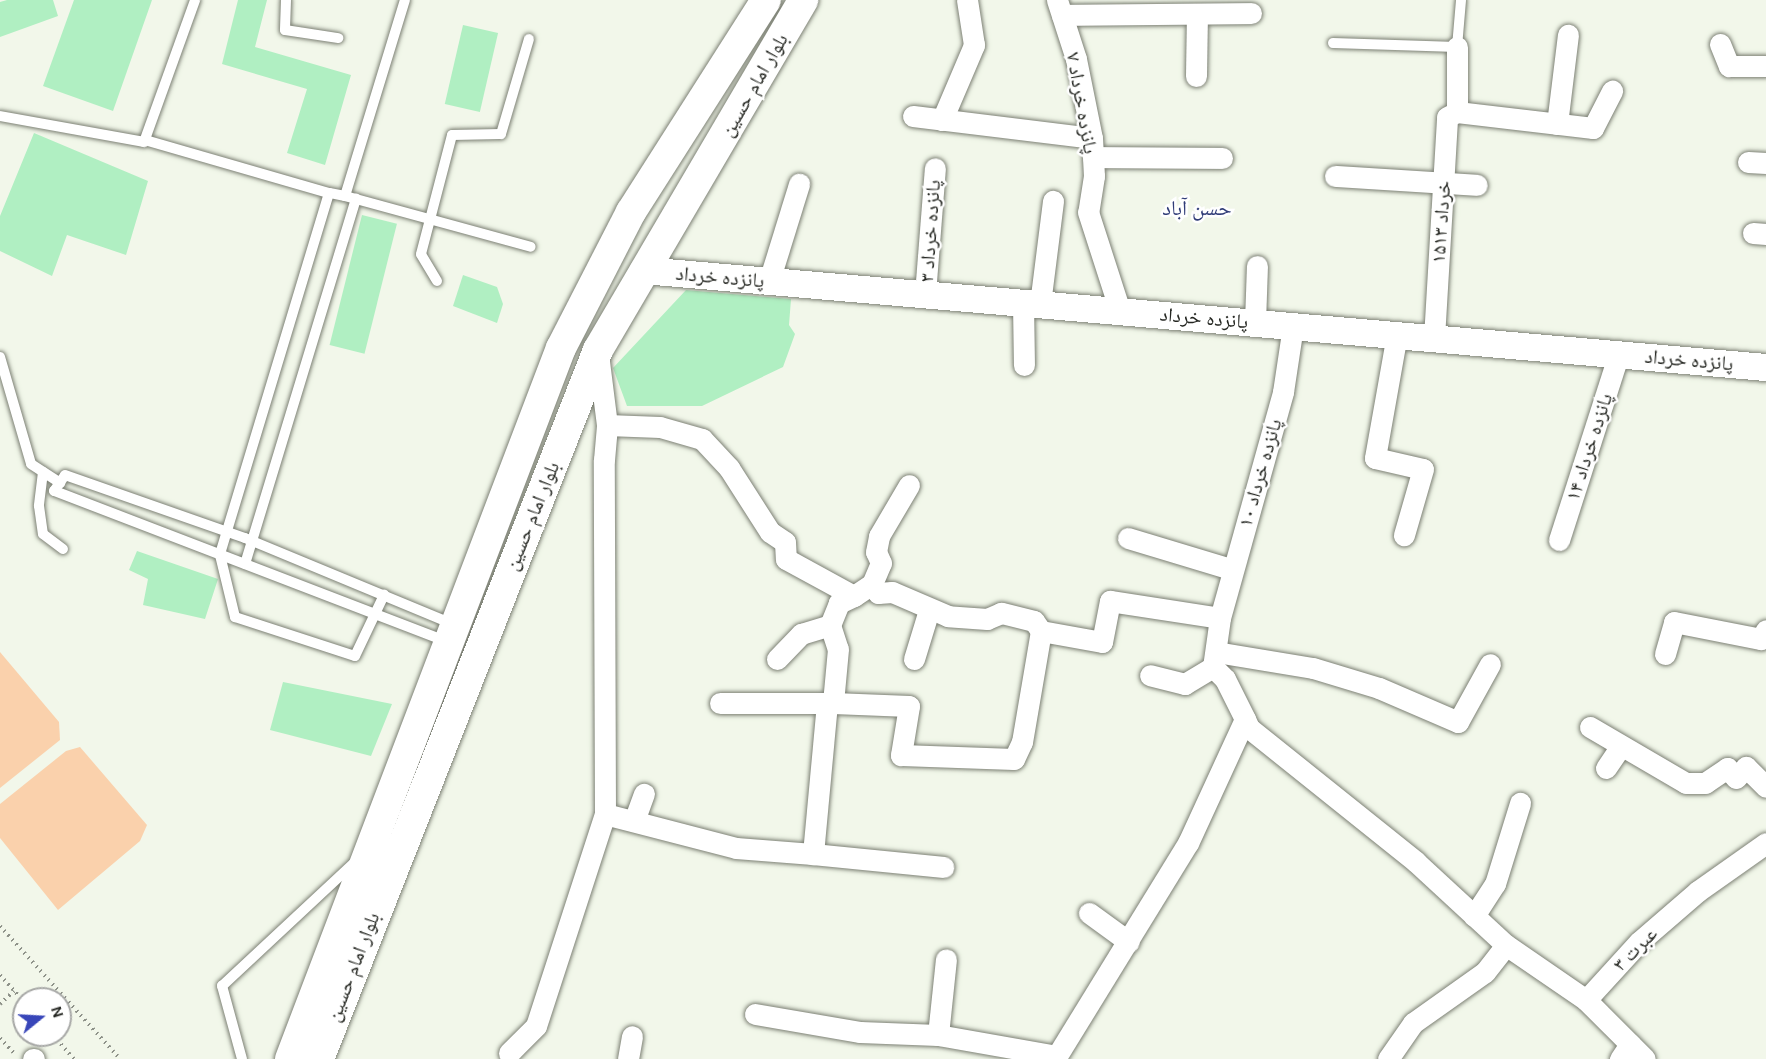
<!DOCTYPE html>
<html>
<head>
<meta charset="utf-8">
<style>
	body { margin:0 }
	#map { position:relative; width:1766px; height:1059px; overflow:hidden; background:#f2f7ea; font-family:Karla,"Noto Naskh Arabic",sans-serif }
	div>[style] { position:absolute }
	.green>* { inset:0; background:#fad1ac }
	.building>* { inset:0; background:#b0efc2; transform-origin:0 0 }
	.path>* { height:4px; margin-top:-2px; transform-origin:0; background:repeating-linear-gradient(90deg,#8e9289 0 1.5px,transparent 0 6px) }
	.roads { filter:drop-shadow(0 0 2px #7c8074) drop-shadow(0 0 2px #7c8074) }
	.service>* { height:10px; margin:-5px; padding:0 5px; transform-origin:5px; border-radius:5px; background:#fff }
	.minor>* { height:21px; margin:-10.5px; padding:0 10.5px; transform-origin:10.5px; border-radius:10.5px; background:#fff }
	.tertiary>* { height:27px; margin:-13.5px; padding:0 13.5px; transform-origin:13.5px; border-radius:13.5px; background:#fff }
	.secondary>* { height:30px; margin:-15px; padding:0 15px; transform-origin:15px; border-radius:15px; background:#fff }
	span { translate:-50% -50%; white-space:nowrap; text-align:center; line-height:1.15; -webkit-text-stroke:5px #fff; paint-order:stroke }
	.street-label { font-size:20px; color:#242621 }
	.neighbourhood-label { font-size:21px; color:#303c77 }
	.north { position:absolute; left:12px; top:987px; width:60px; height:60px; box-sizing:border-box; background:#fff; border:2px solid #a7a8a6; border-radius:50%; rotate:72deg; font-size:16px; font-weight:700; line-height:24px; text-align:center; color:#242621 }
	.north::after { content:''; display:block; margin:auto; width:21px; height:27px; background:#3846b9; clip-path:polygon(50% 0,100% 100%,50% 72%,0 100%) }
</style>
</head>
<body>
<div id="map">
	<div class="green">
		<i style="clip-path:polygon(0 652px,59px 722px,60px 740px,0 788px)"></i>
		<i style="clip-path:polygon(80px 747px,147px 825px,140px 841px,58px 910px,0 838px,0 804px,66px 751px)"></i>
	</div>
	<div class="building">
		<i style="clip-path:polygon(7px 0,53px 0,58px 16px,0 37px,0 2px)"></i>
		<i style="clip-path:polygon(74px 0,152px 0,113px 111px,43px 86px)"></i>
		<i style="clip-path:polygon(238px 0,267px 0,255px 47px,351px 75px,325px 165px,287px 153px,307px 89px,222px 64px)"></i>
		<i style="left:463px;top:25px;width:36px;height:81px;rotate:13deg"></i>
		<i style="clip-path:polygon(34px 133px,148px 181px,126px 255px,67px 235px,52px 276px,0 251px,0 216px)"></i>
		<i style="left:362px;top:215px;width:36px;height:134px;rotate:14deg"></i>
		<i style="clip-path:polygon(463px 275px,497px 287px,503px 304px,497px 323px,453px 306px)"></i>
		<i style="clip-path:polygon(686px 290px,791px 299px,789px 325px,795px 334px,783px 367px,702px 406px,627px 406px,613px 368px)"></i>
		<i style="clip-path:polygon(137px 551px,218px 579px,205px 619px,143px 605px,148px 579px,129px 570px)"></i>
		<i style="clip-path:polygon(283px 682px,392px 704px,371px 756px,270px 730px)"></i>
	</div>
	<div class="path">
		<i style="left:0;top:926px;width:179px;rotate:47.9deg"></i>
		<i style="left:0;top:975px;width:36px;rotate:48deg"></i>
		<i style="left:0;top:1004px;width:19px;rotate:-43deg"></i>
		<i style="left:53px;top:1035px;width:32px;rotate:49deg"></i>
		<i style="left:0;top:1038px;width:22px;rotate:47deg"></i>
	</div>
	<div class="roads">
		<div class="service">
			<i style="left:286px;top:0;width:30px;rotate:92deg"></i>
			<i style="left:285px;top:30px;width:54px;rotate:8.6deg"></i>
			<i style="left:1333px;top:43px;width:124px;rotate:1.8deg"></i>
			<i style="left:1457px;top:47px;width:47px;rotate:-85.1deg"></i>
			<i style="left:0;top:116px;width:146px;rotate:10.2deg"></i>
			<i style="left:144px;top:142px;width:151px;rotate:-70.2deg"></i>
			<i style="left:145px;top:140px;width:191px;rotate:16.1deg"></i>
			<i style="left:345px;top:196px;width:205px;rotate:-73deg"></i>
			<i style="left:356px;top:199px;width:181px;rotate:15.3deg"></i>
			<i style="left:437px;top:281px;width:31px;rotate:-121deg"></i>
			<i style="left:421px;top:254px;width:123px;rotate:-75.4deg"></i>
			<i style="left:452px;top:135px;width:49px;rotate:-1.2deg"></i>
			<i style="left:501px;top:134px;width:99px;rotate:-73.6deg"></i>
			<i style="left:0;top:357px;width:111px;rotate:73.8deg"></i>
			<i style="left:31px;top:464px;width:35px;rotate:33deg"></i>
			<i style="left:43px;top:472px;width:34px;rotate:97deg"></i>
			<i style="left:39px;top:506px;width:28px;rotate:82deg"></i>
			<i style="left:43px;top:534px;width:25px;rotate:37deg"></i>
			<i style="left:245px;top:564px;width:382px;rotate:-73.1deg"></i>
			<i style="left:356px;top:199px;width:11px;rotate:-165deg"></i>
			<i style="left:345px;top:196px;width:16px;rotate:-169deg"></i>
			<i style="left:329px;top:193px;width:378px;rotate:106.8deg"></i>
			<i style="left:220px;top:555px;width:64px;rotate:76.4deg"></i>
			<i style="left:235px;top:617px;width:126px;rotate:18deg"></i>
			<i style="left:355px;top:656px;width:68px;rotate:-64.6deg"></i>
			<i style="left:448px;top:642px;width:422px;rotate:-159deg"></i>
			<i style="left:54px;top:491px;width:19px;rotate:-55deg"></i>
			<i style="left:65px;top:475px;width:191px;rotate:19.3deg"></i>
			<i style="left:245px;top:538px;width:225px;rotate:22.5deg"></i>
			<i style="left:242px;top:1059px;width:76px;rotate:-105.3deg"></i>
			<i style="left:222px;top:986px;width:182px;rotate:-43deg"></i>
		</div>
		<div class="minor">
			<i style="left:1057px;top:0;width:62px;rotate:72.1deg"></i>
			<i style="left:1076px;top:59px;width:81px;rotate:78.6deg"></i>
			<i style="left:1092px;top:138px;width:38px;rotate:87deg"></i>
			<i style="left:1094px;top:176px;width:36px;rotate:99deg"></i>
			<i style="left:1088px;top:212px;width:104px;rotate:72.1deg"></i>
			<i style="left:1062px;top:15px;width:189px;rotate:-0.6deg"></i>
			<i style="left:1720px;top:44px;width:24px;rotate:68deg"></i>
			<i style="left:1729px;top:66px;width:37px"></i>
			<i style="left:1457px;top:47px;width:65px;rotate:90deg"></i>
			<i style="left:1457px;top:112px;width:137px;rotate:6.7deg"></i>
			<i style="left:1593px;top:128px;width:42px;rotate:-62.8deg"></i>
			<i style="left:1196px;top:76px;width:62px;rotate:-89.1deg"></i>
			<i style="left:913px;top:116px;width:180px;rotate:7deg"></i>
			<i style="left:942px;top:120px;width:82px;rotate:-66.9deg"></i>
			<i style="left:974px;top:45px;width:46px;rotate:-98.8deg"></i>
			<i style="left:1557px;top:124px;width:90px;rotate:-83deg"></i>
			<i style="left:1093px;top:157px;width:129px;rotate:0.4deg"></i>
			<i style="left:1748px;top:162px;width:18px;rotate:3deg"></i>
			<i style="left:1335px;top:176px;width:142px;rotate:3.6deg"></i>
			<i style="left:1753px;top:233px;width:13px;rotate:4deg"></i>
			<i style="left:769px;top:281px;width:102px;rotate:-72.8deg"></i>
			<i style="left:925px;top:294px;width:126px;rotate:-85.5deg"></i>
			<i style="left:1023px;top:303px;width:62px;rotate:89.1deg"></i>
			<i style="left:1040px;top:304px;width:104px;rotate:-82.8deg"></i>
			<i style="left:1255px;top:322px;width:56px;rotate:-88deg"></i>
			<i style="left:1397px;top:334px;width:126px;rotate:100.1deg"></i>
			<i style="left:1375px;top:458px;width:49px;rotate:12.9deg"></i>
			<i style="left:1423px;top:469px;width:69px;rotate:106.1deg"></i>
			<i style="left:1434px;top:338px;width:221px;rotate:-86.6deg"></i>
			<i style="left:1447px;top:117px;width:11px;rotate:-27deg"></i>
			<i style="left:607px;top:425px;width:53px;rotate:2.2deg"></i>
			<i style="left:660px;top:427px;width:44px;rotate:15.9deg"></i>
			<i style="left:702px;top:439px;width:40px;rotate:47deg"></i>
			<i style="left:729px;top:468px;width:76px;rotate:57.4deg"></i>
			<i style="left:770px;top:532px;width:18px;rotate:34deg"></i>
			<i style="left:785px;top:542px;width:17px;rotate:87deg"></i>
			<i style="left:786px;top:559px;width:77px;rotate:28.6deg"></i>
			<i style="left:854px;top:596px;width:22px;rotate:-34deg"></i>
			<i style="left:872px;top:584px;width:23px;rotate:-67deg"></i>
			<i style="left:881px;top:563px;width:12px;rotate:-114deg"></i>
			<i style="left:876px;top:552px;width:16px;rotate:-79deg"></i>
			<i style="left:879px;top:536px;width:59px;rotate:-59.5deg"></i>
			<i style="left:1128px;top:538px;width:108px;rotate:16.8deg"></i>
			<i style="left:1559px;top:540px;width:196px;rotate:-72.2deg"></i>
			<i style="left:854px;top:596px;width:17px;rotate:155deg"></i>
			<i style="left:839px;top:603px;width:24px;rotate:112deg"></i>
			<i style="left:830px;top:625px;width:25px;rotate:72deg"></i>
			<i style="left:838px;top:649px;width:54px;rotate:95.3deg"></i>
			<i style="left:833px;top:703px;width:76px;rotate:2.3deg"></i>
			<i style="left:909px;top:706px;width:50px;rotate:99.3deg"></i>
			<i style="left:901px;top:755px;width:113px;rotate:2deg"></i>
			<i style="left:1014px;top:759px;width:19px;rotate:-65deg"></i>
			<i style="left:1022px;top:742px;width:113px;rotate:-80.3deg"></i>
			<i style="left:1041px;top:631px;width:12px;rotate:-125deg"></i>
			<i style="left:1034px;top:621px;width:34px;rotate:-166deg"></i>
			<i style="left:1001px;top:613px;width:15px;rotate:157deg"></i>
			<i style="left:987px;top:619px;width:39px;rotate:-176deg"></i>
			<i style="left:948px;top:616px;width:61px;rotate:-156.8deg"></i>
			<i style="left:892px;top:592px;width:14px;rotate:176deg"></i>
			<i style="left:878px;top:593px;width:11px;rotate:-124deg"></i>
			<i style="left:1220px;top:618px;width:235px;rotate:-74.4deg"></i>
			<i style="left:1283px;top:392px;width:67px;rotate:-81.4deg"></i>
			<i style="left:1041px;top:631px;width:62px;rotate:10.2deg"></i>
			<i style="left:1102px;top:642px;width:42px;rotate:-79deg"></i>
			<i style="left:1110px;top:601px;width:111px;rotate:8.8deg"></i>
			<i style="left:1220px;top:618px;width:49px;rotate:98.1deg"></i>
			<i style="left:1213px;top:667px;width:33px;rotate:149deg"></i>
			<i style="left:1185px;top:684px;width:36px;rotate:-166deg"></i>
			<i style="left:1216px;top:652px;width:98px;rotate:9.4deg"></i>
			<i style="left:1313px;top:668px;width:69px;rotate:16.9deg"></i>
			<i style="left:1379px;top:688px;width:86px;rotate:23.3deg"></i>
			<i style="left:1458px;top:722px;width:66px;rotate:-61.1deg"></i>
			<i style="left:1665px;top:654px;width:33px;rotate:-74deg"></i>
			<i style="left:1674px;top:622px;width:89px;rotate:11.1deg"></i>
			<i style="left:1761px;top:639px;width:10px;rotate:-61deg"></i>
			<i style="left:777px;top:659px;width:35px;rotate:-46deg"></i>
			<i style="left:801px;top:634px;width:30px;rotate:-17deg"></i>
			<i style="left:914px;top:659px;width:51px;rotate:-73deg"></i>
			<i style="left:1213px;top:667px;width:17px;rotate:45deg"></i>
			<i style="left:1225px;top:679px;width:45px;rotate:63.4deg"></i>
			<i style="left:720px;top:703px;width:113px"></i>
			<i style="left:827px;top:703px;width:152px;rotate:95.3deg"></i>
			<i style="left:813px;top:854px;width:131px;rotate:5.7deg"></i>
			<i style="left:1590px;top:727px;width:111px;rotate:30.3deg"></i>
			<i style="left:1686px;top:783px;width:19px"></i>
			<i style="left:1705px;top:783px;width:27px;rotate:-34deg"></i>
			<i style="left:1727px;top:768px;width:13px;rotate:48deg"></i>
			<i style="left:1736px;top:778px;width:15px;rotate:-48deg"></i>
			<i style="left:1746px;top:767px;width:28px;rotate:45deg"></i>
			<i style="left:1606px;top:768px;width:25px;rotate:-56deg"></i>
			<i style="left:605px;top:814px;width:135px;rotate:14.5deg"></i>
			<i style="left:736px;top:848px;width:77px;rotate:4.5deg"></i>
			<i style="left:634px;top:821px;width:29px;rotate:-70deg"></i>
			<i style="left:1089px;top:913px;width:49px;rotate:35.9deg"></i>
			<i style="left:1474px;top:916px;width:38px;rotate:-57deg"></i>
			<i style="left:1495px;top:884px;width:85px;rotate:-72.8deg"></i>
			<i style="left:1586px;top:1000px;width:83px;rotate:45deg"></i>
			<i style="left:755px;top:1014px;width:107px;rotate:9.7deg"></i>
			<i style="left:860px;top:1032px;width:78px;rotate:2.2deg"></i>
			<i style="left:938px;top:1035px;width:121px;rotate:10deg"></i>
			<i style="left:938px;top:1035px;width:76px;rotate:-84deg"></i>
			<i style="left:509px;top:1053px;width:38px;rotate:-45deg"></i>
			<i style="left:536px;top:1026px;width:223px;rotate:-72deg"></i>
			<i style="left:605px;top:814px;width:354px;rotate:-90.2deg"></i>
			<i style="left:604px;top:460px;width:35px;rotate:-85deg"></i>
			<i style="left:607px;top:425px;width:72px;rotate:-97.2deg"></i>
			<i style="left:33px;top:1059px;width:1px"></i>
			<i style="left:628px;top:1059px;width:23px;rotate:-80deg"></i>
			<i style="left:1055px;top:1059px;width:254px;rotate:-58.4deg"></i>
			<i style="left:1188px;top:843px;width:136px;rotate:-65.3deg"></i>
			<i style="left:1245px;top:719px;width:10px;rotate:66deg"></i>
			<i style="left:1249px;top:728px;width:214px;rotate:38.7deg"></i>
			<i style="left:1416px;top:862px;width:122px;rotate:42.7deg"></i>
			<i style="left:1506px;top:945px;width:97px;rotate:34.5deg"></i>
			<i style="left:1586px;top:1000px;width:79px;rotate:-47.6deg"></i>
			<i style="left:1639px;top:942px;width:78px;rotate:-40.8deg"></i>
			<i style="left:1698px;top:891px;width:83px;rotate:-35.2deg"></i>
			<i style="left:1388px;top:1059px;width:44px;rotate:-55.2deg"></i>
			<i style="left:1413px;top:1023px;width:88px;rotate:-35.3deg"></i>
			<i style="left:1485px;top:972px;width:34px;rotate:-52deg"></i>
			<i style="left:1620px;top:1059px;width:18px;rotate:-56deg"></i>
		</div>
		<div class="tertiary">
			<i style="left:643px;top:270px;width:1127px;rotate:4.94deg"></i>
		</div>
		<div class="secondary">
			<i style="left:290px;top:1059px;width:761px;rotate:-69.14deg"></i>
			<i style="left:561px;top:348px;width:153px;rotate:-62.8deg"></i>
			<i style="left:631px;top:212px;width:251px;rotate:-57.5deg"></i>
			<i style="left:319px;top:1059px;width:762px;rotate:-68.52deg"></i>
			<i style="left:598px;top:350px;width:406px;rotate:-59.6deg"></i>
		</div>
	</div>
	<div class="street-label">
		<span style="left:754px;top:85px;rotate:-60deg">بلوار امام حسین</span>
		<span style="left:1082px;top:103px;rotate:80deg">پانزده خرداد ۷</span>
		<span style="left:1441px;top:222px;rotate:-86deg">۱۵خرداد ۱۳</span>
		<span style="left:930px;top:231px;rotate:-86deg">پانزده خرداد ۳</span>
		<span style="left:720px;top:277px;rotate:5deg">پانزده خرداد</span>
		<span style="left:1204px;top:318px;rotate:5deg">پانزده خرداد</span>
		<span style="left:1689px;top:360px;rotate:5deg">پانزده خرداد</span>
		<span style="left:1589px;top:447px;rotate:-72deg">پانزده خرداد ۱۴</span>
		<span style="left:1260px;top:473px;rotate:-74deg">پانزده خرداد ۱۰</span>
		<span style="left:532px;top:516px;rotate:-68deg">بلوار امام حسین</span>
		<span style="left:1635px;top:949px;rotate:-45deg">عبرت ۳</span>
		<span style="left:353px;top:967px;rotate:-69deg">بلوار امام حسین</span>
	</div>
	<div class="neighbourhood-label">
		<span style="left:1197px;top:208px">حسن آباد</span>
	</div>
	<div class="north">N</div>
</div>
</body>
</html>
